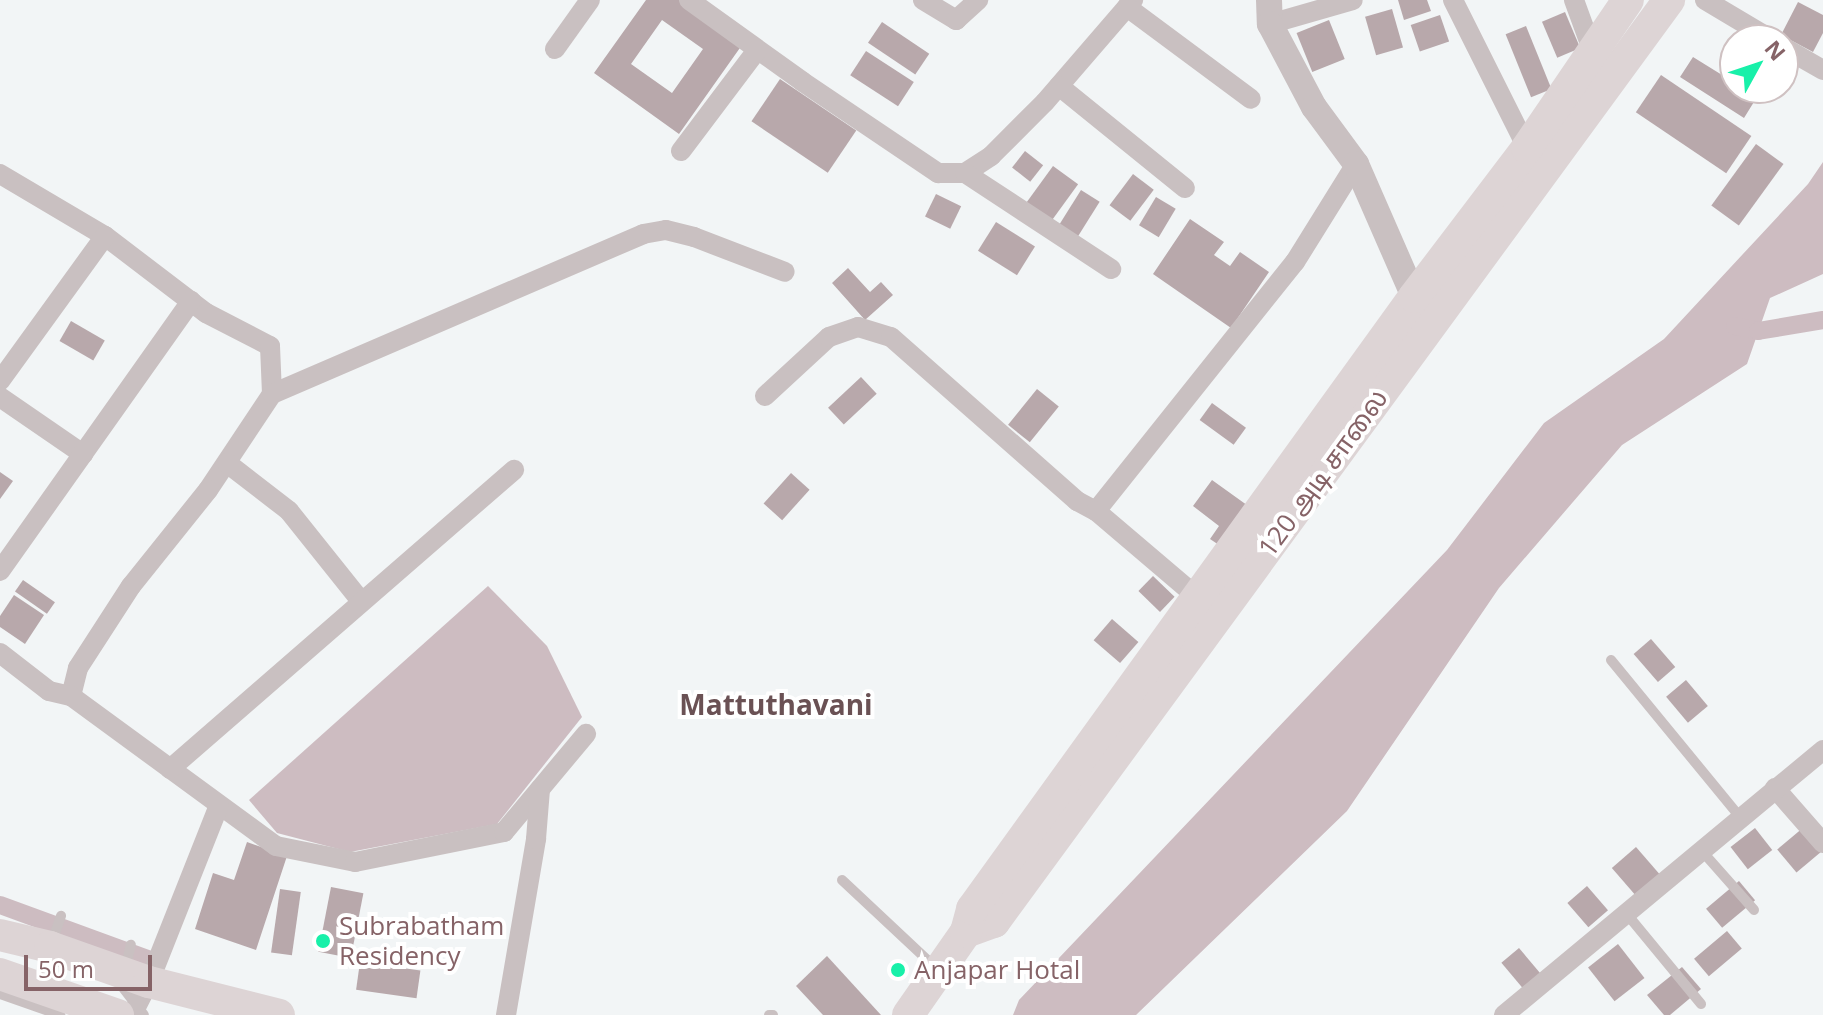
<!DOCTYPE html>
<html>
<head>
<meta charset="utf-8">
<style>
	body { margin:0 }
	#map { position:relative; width:1823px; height:1015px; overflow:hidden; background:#f2f5f6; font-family:"Open Sans","Noto Sans Tamil",sans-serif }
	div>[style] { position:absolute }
	.water>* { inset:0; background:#cdbcc1 }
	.canal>* { height:18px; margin:-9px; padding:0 9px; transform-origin:9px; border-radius:9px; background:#cdbcc1 }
	.building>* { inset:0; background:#b8a8ab; transform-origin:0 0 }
	.service>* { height:10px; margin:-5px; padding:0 5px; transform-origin:5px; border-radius:5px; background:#c9c0c1 }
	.minor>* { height:20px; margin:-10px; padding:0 10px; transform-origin:10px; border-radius:10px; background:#c9c0c1 }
	.tertiary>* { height:26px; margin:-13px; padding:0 13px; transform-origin:13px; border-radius:13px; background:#c9c0c1 }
	.primary>* { height:32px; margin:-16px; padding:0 16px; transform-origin:16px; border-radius:16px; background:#ddd4d5 }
	.dots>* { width:22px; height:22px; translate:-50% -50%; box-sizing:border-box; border:4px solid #fff; border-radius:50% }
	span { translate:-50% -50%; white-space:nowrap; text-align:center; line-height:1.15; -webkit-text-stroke:8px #fff; paint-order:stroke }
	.street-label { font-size:26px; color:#866367 }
	.poi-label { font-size:26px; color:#866367 }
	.left { translate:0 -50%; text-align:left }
	.neighbourhood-label { font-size:28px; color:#6a5154; font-weight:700 }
	.north { position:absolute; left:1719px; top:24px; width:80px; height:80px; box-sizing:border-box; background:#fff; border:2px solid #cfc1c2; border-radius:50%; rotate:50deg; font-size:22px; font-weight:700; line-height:32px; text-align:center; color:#866367 }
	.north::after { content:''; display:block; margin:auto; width:28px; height:36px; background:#18f0a9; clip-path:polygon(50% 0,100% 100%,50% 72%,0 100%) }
	.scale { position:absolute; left:24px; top:955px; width:128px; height:36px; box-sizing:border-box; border:4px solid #866367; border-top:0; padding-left:10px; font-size:24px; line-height:28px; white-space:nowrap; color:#866367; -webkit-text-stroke:6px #fff; paint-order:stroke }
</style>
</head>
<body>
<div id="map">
	<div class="water">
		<i style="clip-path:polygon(1823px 162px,1823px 274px,1770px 298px,1747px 364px,1622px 445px,1499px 588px,1347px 811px,1136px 1015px,1013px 1015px,1019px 1000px,1447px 550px,1544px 423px,1664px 339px,1808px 184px)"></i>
		<i style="clip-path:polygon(488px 586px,547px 646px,582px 717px,497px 824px,350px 852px,277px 833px,249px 800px)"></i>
	</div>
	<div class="canal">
		<i style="left:1735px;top:326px;width:24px;rotate:12deg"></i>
		<i style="left:1758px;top:331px;width:66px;rotate:-9.6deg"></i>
		<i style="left:0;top:905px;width:160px;rotate:20.1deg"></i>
	</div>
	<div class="building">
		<i style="clip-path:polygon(evenodd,646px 0,679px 0,742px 45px,679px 134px,594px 73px,646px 0,662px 20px,703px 49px,672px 93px,631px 64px,662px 20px)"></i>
		<i style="clip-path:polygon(1398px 0,1427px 0,1431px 11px,1404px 20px)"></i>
		<i style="clip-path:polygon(1798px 2px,1823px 15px,1823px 33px,1813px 52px,1781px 35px)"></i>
		<i style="left:1392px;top:9px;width:40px;height:28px;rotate:74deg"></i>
		<i style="left:1565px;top:12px;width:39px;height:25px;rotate:67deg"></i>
		<i style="left:1440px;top:15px;width:28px;height:31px;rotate:71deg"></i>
		<i style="left:1329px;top:20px;width:42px;height:35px;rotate:68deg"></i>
		<i style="left:882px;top:22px;width:57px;height:25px;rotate:34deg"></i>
		<i style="left:1526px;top:26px;width:68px;height:22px;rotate:68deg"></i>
		<i style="left:866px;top:51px;width:57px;height:29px;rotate:33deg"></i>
		<i style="clip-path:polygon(1693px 57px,1735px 83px,1735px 88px,1743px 88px,1757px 97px,1744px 118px,1680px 77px)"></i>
		<i style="left:1661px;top:75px;width:109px;height:45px;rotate:34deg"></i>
		<i style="left:780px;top:79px;width:92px;height:51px;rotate:34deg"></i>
		<i style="left:1756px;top:144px;width:34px;height:76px;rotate:36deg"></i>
		<i style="left:1025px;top:151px;width:23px;height:21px;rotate:38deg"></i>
		<i style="left:1053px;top:166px;width:31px;height:46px;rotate:36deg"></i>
		<i style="left:1133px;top:174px;width:26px;height:39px;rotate:37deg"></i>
		<i style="left:1081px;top:190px;width:22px;height:42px;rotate:32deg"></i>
		<i style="left:936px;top:194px;width:28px;height:25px;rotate:26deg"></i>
		<i style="left:1156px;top:197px;width:23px;height:33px;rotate:31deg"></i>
		<i style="clip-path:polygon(1190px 219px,1224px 242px,1214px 255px,1230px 266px,1240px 252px,1269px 272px,1231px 328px,1153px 274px)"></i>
		<i style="left:996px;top:222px;width:46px;height:34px;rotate:32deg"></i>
		<i style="clip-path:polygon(848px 268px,870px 292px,881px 282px,893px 295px,865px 320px,832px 283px)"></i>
		<i style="left:71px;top:321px;width:39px;height:23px;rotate:30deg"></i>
		<i style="left:861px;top:377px;width:23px;height:45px;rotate:47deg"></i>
		<i style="left:1037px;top:389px;width:28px;height:46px;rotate:39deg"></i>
		<i style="left:1212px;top:403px;width:42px;height:21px;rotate:36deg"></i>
		<i style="clip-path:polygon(0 472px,13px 481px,0 499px)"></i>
		<i style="left:791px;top:473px;width:25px;height:41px;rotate:42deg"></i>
		<i style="clip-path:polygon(1212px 480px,1251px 508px,1222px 547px,1210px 539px,1219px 526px,1193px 506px)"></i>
		<i style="left:1153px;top:576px;width:30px;height:21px;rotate:44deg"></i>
		<i style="left:23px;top:580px;width:39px;height:14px;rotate:35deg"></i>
		<i style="clip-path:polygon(14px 595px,44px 615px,25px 644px,0 627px,0 616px)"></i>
		<i style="left:1112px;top:619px;width:35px;height:28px;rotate:41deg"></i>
		<i style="left:1651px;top:639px;width:37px;height:23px;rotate:49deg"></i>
		<i style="left:1686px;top:680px;width:34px;height:26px;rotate:50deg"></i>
		<i style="left:1804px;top:827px;width:30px;height:35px;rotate:50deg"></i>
		<i style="left:1755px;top:828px;width:28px;height:31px;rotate:52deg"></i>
		<i style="clip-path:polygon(247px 842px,287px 856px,256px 950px,195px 929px,213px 873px,234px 880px)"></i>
		<i style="left:1636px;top:847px;width:38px;height:32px;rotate:49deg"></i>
		<i style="left:1739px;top:881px;width:25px;height:43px;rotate:50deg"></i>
		<i style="left:1587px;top:886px;width:32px;height:26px;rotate:49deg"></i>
		<i style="left:331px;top:887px;width:33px;height:66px;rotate:11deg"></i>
		<i style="left:280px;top:889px;width:21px;height:64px;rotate:8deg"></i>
		<i style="left:1727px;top:931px;width:23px;height:43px;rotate:50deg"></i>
		<i style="left:1618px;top:944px;width:43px;height:38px;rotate:52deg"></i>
		<i style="left:1519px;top:948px;width:35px;height:23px;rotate:50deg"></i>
		<i style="clip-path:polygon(827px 956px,881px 1015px,823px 1015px,796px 986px)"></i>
		<i style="left:360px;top:962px;width:61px;height:28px;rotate:8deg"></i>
		<i style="clip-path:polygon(1682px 967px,1701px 989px,1670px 1015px,1664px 1015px,1647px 995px)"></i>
	</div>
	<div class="service">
		<i style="left:1611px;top:660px;width:203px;rotate:50.6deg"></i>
		<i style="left:1701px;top:850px;width:80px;rotate:48.5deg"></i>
		<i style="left:842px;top:880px;width:130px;rotate:43.1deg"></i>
		<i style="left:1626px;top:913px;width:118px;rotate:50.5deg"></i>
		<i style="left:51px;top:945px;width:31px;rotate:-71deg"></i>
		<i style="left:125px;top:970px;width:26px;rotate:-77deg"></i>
		<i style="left:117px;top:980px;width:44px;rotate:52.4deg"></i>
		<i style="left:0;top:994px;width:64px;rotate:19.3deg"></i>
		<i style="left:769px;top:1015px;width:4px"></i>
	</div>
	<div class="minor">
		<i style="left:689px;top:0;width:140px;rotate:35.7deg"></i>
		<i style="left:803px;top:82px;width:163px;rotate:34deg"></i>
		<i style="left:938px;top:173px;width:27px"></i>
		<i style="left:965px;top:173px;width:31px;rotate:-33deg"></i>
		<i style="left:991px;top:156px;width:76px;rotate:-45deg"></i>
		<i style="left:1045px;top:102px;width:135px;rotate:-49.2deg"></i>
		<i style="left:923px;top:0;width:39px;rotate:31deg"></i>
		<i style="left:956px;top:20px;width:30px;rotate:-42deg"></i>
		<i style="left:1453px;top:0;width:165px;rotate:63.4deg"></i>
		<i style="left:1574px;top:0;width:59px;rotate:70deg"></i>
		<i style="left:1705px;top:0;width:78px;rotate:30.8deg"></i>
		<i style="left:1127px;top:7px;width:154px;rotate:36.6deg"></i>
		<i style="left:1270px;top:24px;width:86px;rotate:-16.1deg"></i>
		<i style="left:1783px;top:47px;width:46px;rotate:29.9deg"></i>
		<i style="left:555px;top:49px;width:60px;rotate:-54.5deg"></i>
		<i style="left:1059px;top:86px;width:162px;rotate:39deg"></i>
		<i style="left:681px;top:151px;width:126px;rotate:-53deg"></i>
		<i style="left:965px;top:173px;width:175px;rotate:33.3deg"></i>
		<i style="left:0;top:174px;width:122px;rotate:30.6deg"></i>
		<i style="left:105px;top:236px;width:127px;rotate:37.3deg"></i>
		<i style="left:206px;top:313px;width:72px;rotate:27.3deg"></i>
		<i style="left:270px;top:346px;width:48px;rotate:87.6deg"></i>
		<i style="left:272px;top:394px;width:115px;rotate:123.7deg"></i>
		<i style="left:208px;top:490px;width:123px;rotate:128.7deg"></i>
		<i style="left:131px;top:586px;width:98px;rotate:122.9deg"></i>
		<i style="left:78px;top:668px;width:29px;rotate:104deg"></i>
		<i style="left:71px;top:696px;width:254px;rotate:36.2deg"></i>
		<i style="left:276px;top:846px;width:81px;rotate:11.4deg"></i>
		<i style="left:355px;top:862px;width:152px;rotate:-11.4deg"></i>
		<i style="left:504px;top:832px;width:128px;rotate:-50.1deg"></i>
		<i style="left:0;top:381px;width:179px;rotate:-54.1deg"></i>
		<i style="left:272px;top:394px;width:404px;rotate:-23.3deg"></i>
		<i style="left:643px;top:234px;width:23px;rotate:-10deg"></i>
		<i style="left:666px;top:230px;width:29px;rotate:14deg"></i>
		<i style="left:694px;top:237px;width:97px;rotate:21deg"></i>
		<i style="left:765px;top:396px;width:87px;rotate:-42.7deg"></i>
		<i style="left:829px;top:337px;width:31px;rotate:-19deg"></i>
		<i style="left:858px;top:327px;width:34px;rotate:17deg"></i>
		<i style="left:891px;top:337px;width:248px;rotate:41.4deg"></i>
		<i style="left:1077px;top:501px;width:21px;rotate:28deg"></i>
		<i style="left:1096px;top:511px;width:319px;rotate:-51.4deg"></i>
		<i style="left:1295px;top:262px;width:115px;rotate:-58.1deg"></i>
		<i style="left:0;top:397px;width:101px;rotate:34.5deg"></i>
		<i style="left:227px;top:463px;width:78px;rotate:37.7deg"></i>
		<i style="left:289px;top:511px;width:114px;rotate:51.4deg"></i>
		<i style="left:1096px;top:511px;width:133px;rotate:40.4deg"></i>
		<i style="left:0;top:571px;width:331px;rotate:-54.7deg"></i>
		<i style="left:0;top:653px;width:62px;rotate:37.8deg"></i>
		<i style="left:49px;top:691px;width:23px;rotate:13deg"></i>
		<i style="left:170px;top:769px;width:456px;rotate:-41deg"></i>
		<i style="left:1775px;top:788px;width:73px;rotate:48.9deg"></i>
		<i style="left:132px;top:1015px;width:37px;rotate:-63deg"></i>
		<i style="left:149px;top:982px;width:190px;rotate:-68.4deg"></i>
		<i style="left:506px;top:1015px;width:179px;rotate:-80.3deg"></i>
		<i style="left:536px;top:839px;width:50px;rotate:-85.4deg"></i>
		<i style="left:1504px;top:1015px;width:415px;rotate:-39.7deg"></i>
	</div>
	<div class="tertiary">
		<i style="left:1269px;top:0;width:24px;rotate:88deg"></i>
		<i style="left:1270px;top:24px;width:94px;rotate:62.1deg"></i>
		<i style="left:1314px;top:107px;width:71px;rotate:53.6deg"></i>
		<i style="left:1356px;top:164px;width:145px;rotate:66.4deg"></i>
		<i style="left:1414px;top:297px;width:14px;rotate:56deg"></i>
	</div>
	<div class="primary">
		<i style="left:966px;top:932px;width:30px;rotate:-20deg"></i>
		<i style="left:994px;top:922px;width:1143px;rotate:-53.79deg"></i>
		<i style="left:0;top:935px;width:51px;rotate:13.5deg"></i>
		<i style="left:50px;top:947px;width:105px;rotate:19.5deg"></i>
		<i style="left:149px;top:982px;width:134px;rotate:14.2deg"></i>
		<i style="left:0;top:974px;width:125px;rotate:19.2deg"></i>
		<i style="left:908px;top:1015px;width:101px;rotate:-55.1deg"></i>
		<i style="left:966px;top:932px;width:24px;rotate:-75deg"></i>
		<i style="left:972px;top:909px;width:755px;rotate:-54.16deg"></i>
		<i style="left:1414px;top:297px;width:187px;rotate:-52.8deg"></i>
		<i style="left:1527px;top:148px;width:179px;rotate:-55.7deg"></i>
	</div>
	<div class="dots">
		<i style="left:323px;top:941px;background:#18f0a9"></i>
		<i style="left:898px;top:970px;background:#18f0a9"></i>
	</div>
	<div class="street-label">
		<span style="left:1323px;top:473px;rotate:-54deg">120 அடி சாலை</span>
	</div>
	<div class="poi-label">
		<span class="left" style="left:339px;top:941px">Subrabatham<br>Residency</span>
		<span class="left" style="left:914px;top:970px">Anjapar Hotal</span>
	</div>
	<div class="neighbourhood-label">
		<span style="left:776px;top:704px">Mattuthavani</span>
	</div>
	<div class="north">N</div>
	<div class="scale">50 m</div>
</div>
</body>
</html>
